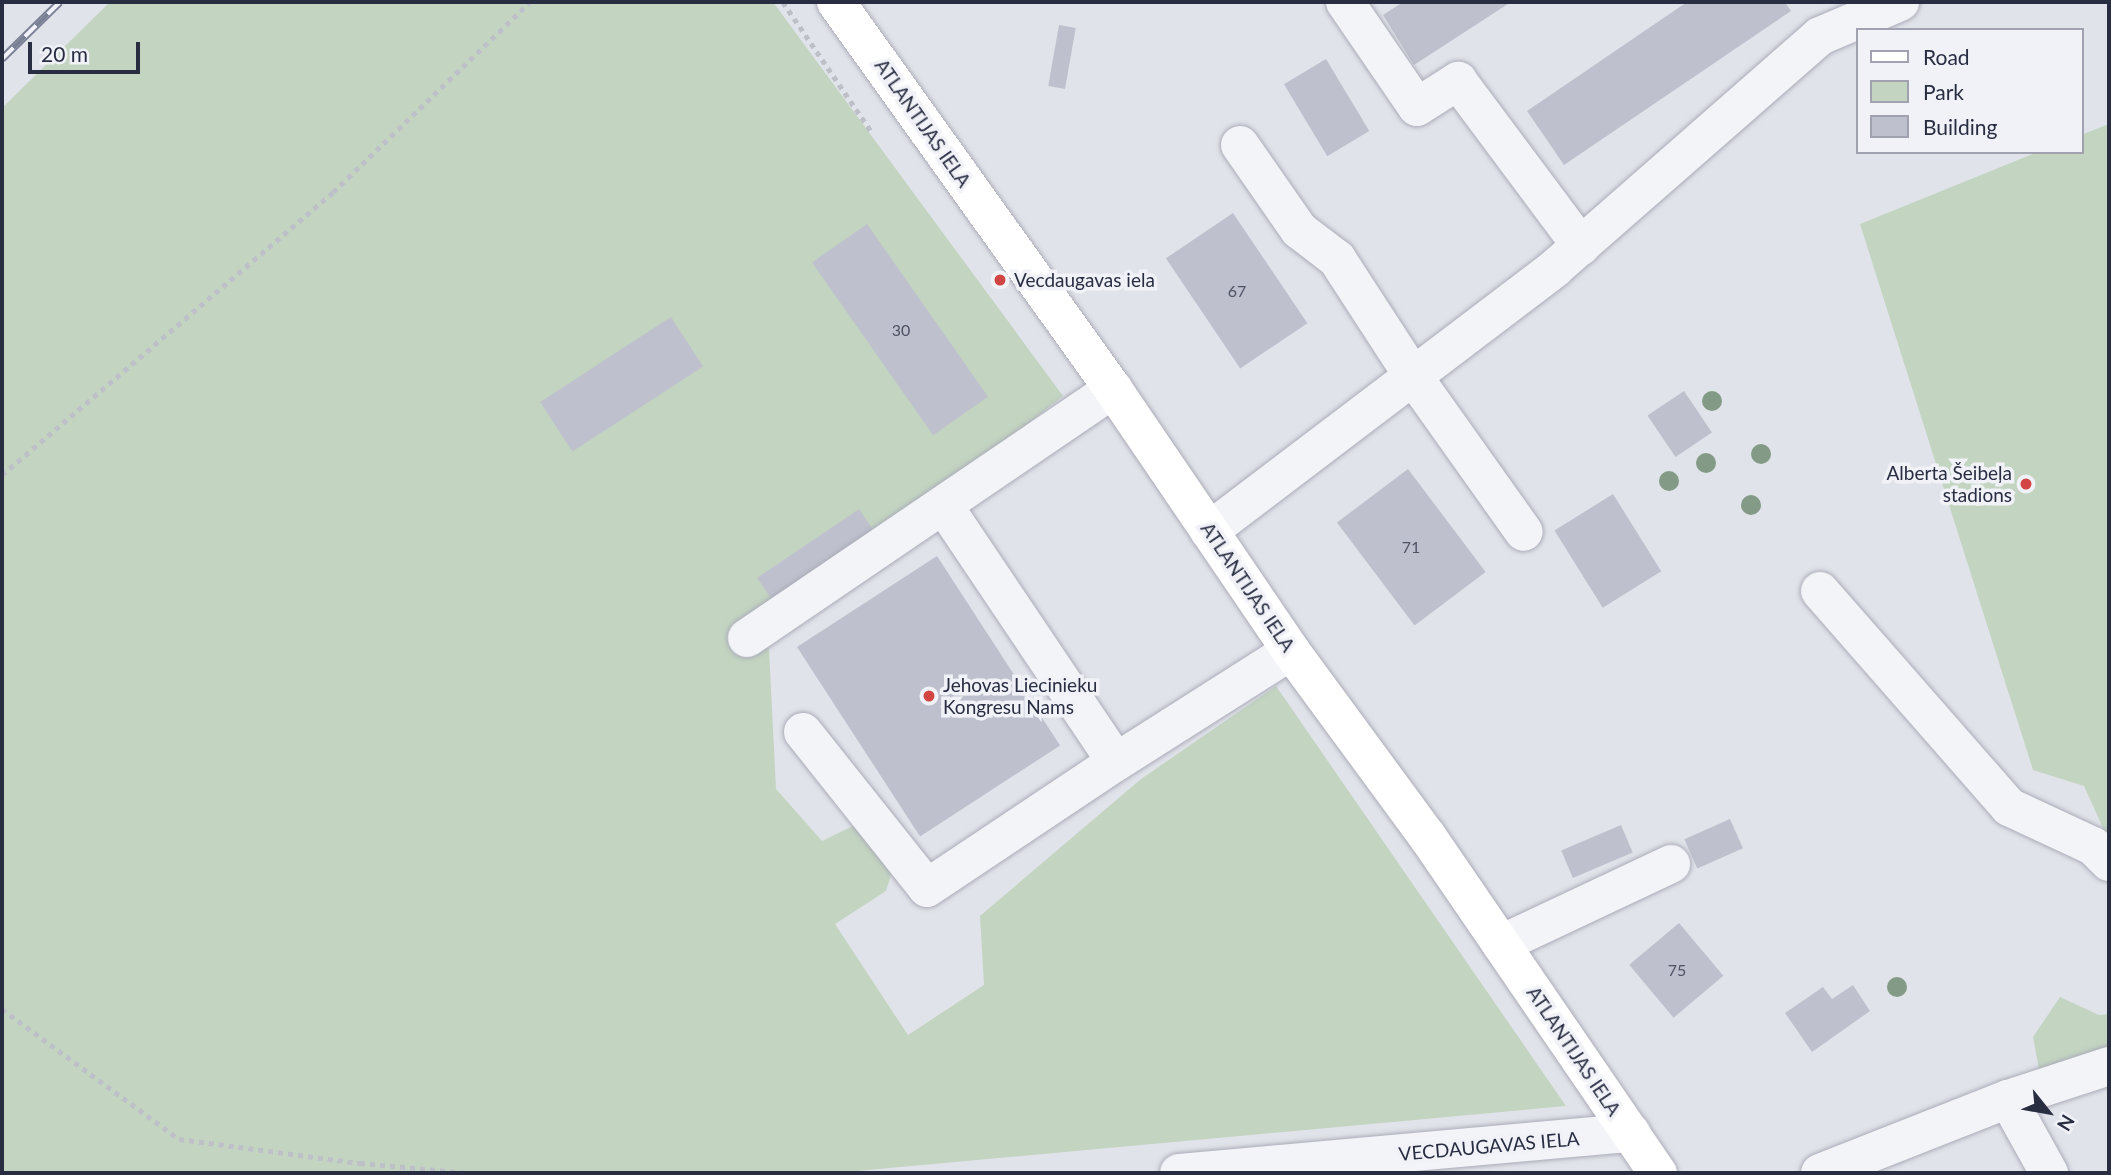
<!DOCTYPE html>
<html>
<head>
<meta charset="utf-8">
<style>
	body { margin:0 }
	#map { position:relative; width:2111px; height:1175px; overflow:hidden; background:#e1e3ea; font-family:Lato,sans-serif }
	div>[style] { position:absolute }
	.green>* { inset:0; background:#c3d4c1 }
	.building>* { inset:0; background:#bec1cd; transform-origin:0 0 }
	.path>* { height:4.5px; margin-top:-2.25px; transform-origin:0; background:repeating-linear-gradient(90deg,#bec0c9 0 5px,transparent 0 10px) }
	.roads { filter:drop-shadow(0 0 2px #aaacb8) drop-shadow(0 0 2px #aaacb8) }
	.minor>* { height:38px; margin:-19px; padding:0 19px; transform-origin:19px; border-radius:19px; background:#f3f4f8 }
	.major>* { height:38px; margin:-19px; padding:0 19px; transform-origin:19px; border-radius:19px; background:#fff }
	.rail>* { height:8px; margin-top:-4px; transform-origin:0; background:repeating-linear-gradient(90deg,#f0f2f7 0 16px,#797f94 0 32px); box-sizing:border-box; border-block:2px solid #797f94 }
	.trees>* { width:20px; height:20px; margin:-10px; border-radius:50%; background:#839a86 }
	.dots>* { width:19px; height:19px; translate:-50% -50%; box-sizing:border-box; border:4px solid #f0f2f7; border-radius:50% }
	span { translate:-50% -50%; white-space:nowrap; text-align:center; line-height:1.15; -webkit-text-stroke:7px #f0f2f7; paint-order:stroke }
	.number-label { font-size:16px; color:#4e5265 }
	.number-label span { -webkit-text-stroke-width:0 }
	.street-label { font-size:19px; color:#282d42 }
	.poi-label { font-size:19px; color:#282d42 }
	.left { translate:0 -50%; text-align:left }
	.right { translate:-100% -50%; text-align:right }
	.frame { position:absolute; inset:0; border:4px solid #282d42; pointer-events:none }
	.legend { position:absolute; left:1856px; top:28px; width:228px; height:126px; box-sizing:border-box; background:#f0f2f7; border:2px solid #a0a3af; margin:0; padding:9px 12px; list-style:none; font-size:21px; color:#282d42 }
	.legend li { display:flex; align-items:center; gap:14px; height:35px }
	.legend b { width:35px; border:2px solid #a0a3af }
	.north { position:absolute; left:2013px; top:1077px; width:70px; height:70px; -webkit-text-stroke:5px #f0f2f7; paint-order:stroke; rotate:121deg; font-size:19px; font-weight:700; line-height:28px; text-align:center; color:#282d42 }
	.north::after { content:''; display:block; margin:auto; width:24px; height:32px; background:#282d42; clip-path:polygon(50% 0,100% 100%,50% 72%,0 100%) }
	.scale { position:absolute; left:28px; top:42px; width:112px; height:32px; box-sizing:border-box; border:4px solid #282d42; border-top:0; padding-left:9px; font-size:21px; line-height:24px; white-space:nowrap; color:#282d42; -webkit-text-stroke:5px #f0f2f7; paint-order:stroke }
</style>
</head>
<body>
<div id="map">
	<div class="green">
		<i style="clip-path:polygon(110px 2px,773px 2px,1063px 396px,768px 629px,776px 789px,822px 841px,859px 823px,892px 872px,886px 891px,835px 924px,908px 1035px,984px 985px,980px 916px,1141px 779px,1276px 686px,1566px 1106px,835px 1173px,2px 1173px,2px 108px)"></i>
		<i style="clip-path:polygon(2109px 124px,2109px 841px,2084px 786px,2033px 770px,1860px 224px,2038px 152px,2081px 152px,2081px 135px)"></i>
		<i style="clip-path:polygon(2060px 997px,2099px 1015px,2109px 1014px,2109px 1056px,2054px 1073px,2039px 1069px,2033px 1037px)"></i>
	</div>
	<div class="building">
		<i style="clip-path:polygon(1403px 2px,1511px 2px,1414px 65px,1383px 15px)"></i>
		<i style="clip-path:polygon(1687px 2px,1785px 2px,1791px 11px,1564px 165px,1527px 111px)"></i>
		<i style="left:1059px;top:25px;width:17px;height:62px;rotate:10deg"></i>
		<i style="left:1326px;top:59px;width:84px;height:49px;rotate:59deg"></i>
		<i style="left:1233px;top:213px;width:133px;height:81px;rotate:56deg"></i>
		<i style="left:867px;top:224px;width:211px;height:67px;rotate:55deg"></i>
		<i style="left:671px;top:317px;width:59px;height:156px;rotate:57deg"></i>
		<i style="left:1684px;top:391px;width:50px;height:44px;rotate:56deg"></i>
		<i style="left:1408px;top:469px;width:129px;height:89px;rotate:53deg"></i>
		<i style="left:1613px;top:494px;width:91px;height:69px;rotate:58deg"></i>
		<i style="left:859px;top:509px;width:30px;height:123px;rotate:56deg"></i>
		<i style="left:937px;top:556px;width:226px;height:167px;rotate:57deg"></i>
		<i style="left:1730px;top:819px;width:32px;height:50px;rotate:66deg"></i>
		<i style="left:1621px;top:825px;width:30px;height:65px;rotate:67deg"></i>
		<i style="left:1679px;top:923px;width:69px;height:65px;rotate:50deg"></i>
		<i style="clip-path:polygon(1853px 985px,1870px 1011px,1812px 1052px,1785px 1013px,1823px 987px,1832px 999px)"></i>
	</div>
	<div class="path">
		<i style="left:783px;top:2px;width:156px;rotate:55.7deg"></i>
		<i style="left:2px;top:475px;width:435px;rotate:-40.5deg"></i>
		<i style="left:333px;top:192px;width:274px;rotate:-44deg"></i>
		<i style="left:2px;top:1009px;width:220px;rotate:36.3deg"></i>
		<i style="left:179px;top:1139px;width:183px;rotate:7.6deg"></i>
		<i style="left:360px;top:1163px;width:109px;rotate:5.2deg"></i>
	</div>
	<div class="roads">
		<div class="minor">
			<i style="left:1345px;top:2px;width:127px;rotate:55.6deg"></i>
			<i style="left:1417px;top:107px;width:49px;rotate:-32.4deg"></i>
			<i style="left:1458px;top:81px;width:206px;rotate:53.3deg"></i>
			<i style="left:1240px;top:145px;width:103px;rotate:55.2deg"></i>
			<i style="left:1299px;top:230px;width:48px;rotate:37.3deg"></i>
			<i style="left:1337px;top:259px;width:140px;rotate:57deg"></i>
			<i style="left:1413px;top:376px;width:191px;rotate:54.6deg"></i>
			<i style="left:944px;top:506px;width:308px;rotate:56.1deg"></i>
			<i style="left:1116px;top:762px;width:207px;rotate:-32.4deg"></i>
			<i style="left:1209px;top:531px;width:435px;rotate:-37.2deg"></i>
			<i style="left:1555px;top:268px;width:352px;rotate:-41.2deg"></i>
			<i style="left:1820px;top:36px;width:87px;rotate:-23deg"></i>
			<i style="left:1820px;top:591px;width:287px;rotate:48.8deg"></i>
			<i style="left:2009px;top:807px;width:93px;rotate:24.9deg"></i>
			<i style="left:2093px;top:846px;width:23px;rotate:45deg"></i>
			<i style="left:747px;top:638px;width:443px;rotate:-34.2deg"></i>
			<i style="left:803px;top:732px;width:199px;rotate:51.5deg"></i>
			<i style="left:927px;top:888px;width:227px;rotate:-33.7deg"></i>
			<i style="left:1501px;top:944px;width:188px;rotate:-25.2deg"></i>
			<i style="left:2008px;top:1099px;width:85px;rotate:61deg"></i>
			<i style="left:1179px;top:1173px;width:454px;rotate:-5.1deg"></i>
			<i style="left:1820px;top:1173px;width:202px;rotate:-21.5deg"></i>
			<i style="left:2008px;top:1099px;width:106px;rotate:-18.1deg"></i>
		</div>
		<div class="major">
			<i style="left:836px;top:2px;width:476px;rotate:54.4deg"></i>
			<i style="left:1113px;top:389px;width:317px;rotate:55.8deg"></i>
			<i style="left:1291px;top:651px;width:230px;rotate:53.7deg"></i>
			<i style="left:1427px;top:836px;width:409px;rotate:55.6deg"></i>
		</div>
	</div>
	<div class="rail">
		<i style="left:2px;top:59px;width:81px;rotate:-44.5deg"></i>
	</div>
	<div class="trees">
		<i style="left:1712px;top:401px"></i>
		<i style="left:1761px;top:454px"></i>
		<i style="left:1706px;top:463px"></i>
		<i style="left:1669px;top:481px"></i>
		<i style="left:1751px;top:505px"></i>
		<i style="left:1897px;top:987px"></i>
	</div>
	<div class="dots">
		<i style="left:1000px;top:280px;background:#d24542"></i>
		<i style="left:2026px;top:484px;background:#d24542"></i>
		<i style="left:929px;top:696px;background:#d24542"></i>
	</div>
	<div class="number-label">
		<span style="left:1237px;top:291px">67</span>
		<span style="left:901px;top:330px">30</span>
		<span style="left:1411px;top:547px">71</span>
		<span style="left:1677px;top:970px">75</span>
	</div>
	<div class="street-label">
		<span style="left:923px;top:123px;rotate:55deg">ATLANTIJAS IELA</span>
		<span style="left:1248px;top:587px;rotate:56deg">ATLANTIJAS IELA</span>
		<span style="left:1574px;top:1051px;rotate:56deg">ATLANTIJAS IELA</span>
		<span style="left:1489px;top:1146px;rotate:-5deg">VECDAUGAVAS IELA</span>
	</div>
	<div class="poi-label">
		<span class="left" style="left:1014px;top:280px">Vecdaugavas iela</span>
		<span class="right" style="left:2012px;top:484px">Alberta Šeibeļa<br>stadions</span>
		<span class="left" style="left:943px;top:696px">Jehovas Liecinieku<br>Kongresu Nams</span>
	</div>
	<div class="frame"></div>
	<ul class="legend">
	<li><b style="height:9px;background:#fff"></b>Road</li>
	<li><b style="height:19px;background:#c3d4c1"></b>Park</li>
	<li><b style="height:19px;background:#bec1cd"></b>Building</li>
	</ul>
	<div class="north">N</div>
	<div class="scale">20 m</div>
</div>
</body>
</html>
